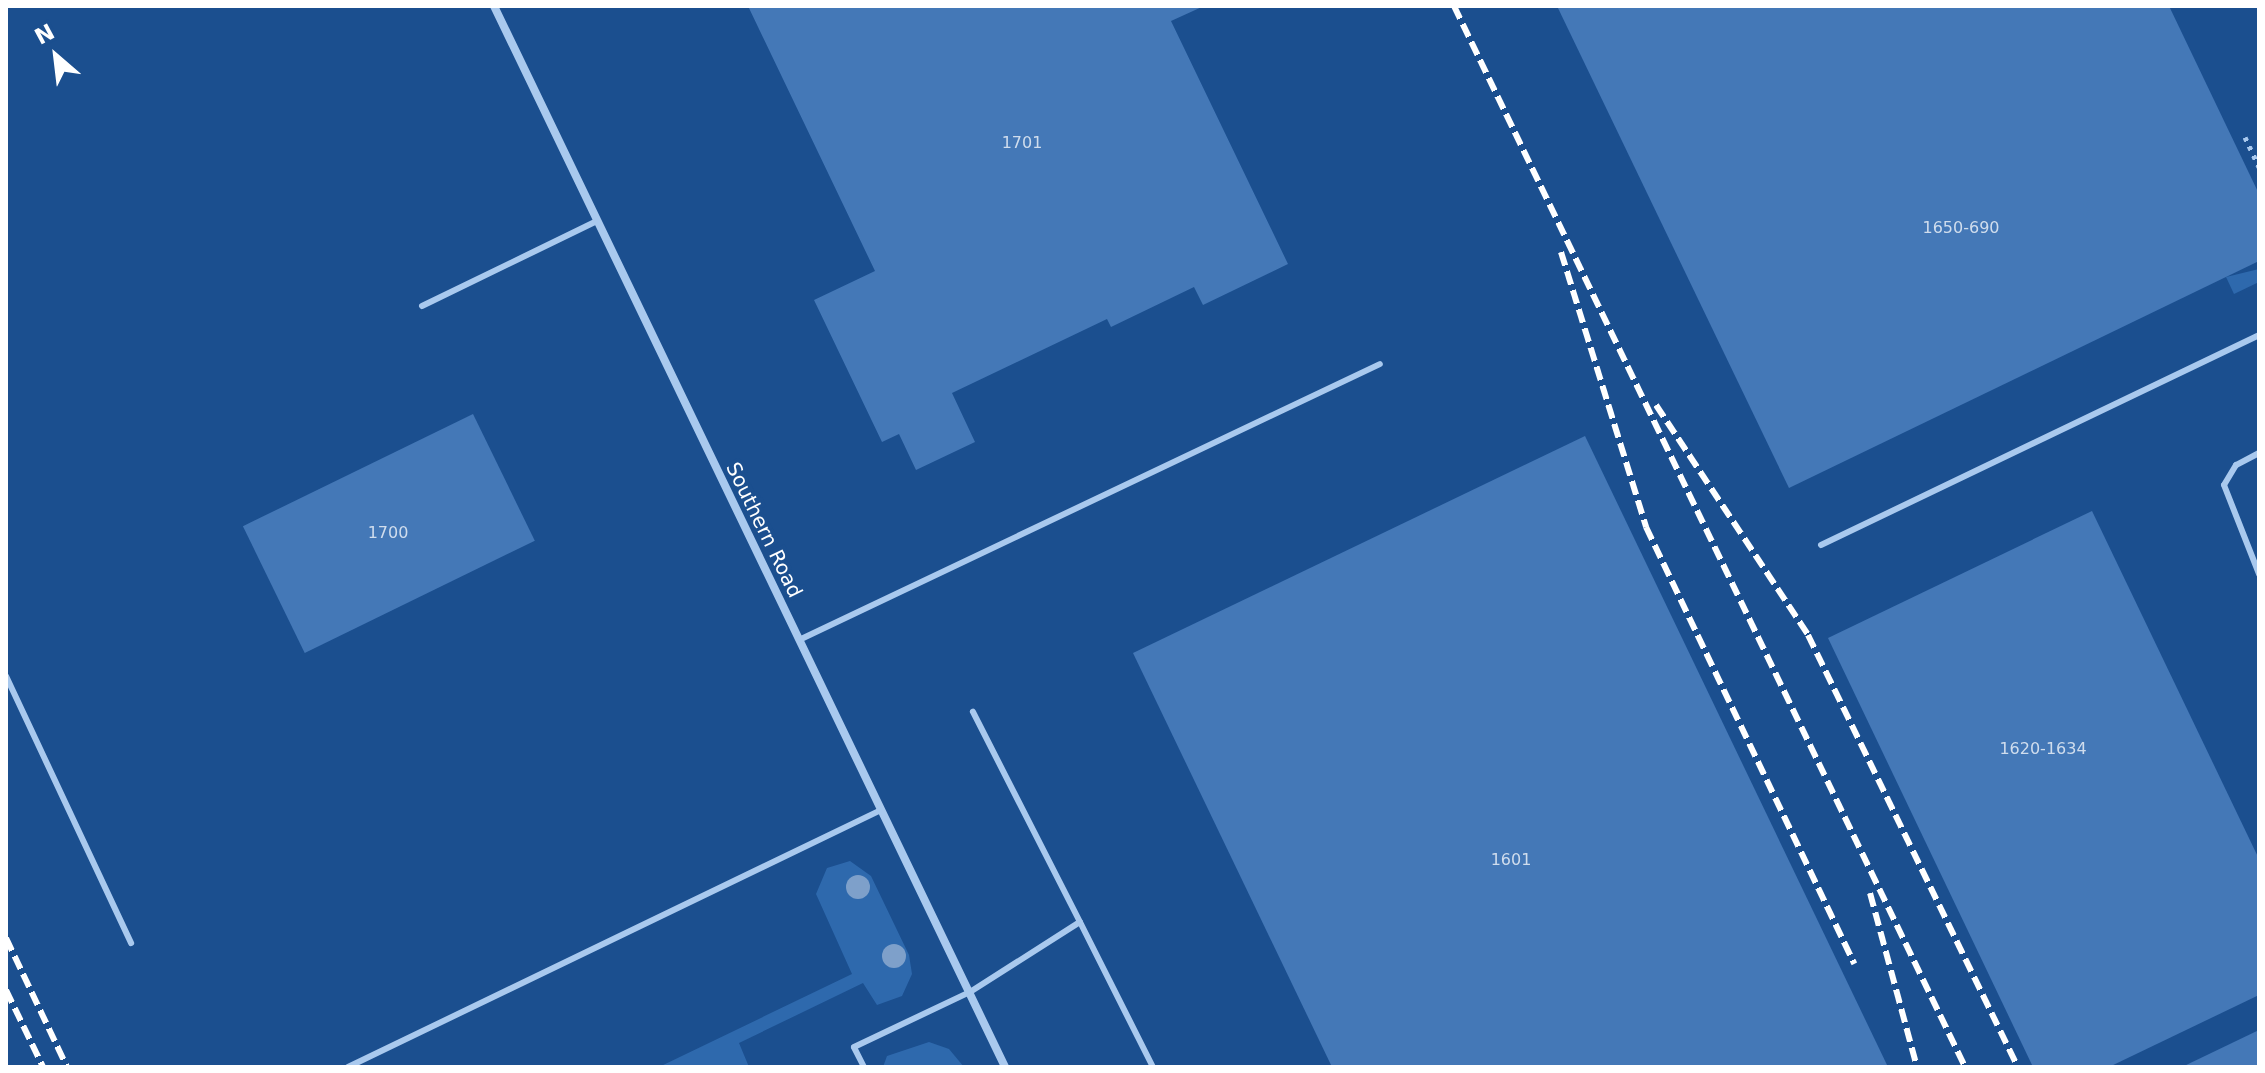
<!DOCTYPE html>
<html>
<head>
<meta charset="utf-8">
<style>
	body { margin:0 }
	#map { position:relative; width:2265px; height:1073px; overflow:hidden; background:#1b4f8f; font-family:"DejaVu Sans",sans-serif }
	div>[style] { position:absolute }
	.green>* { inset:0; background:#2e69ad }
	.building>* { inset:0; background:#4478b7; transform-origin:0 0 }
	.path>* { height:5px; margin-top:-2.5px; transform-origin:0; background:repeating-linear-gradient(90deg,#a9c9ee 0 4px,transparent 0 10px) }
	.lane>* { height:6px; margin:-3px; padding:0 3px; transform-origin:3px; border-radius:3px; background:#a9c9ee }
	.street>* { height:8px; margin:-4px; padding:0 4px; transform-origin:4px; border-radius:4px; background:#a9c9ee }
	.rail>* { height:6px; margin-top:-3px; transform-origin:0; background:repeating-linear-gradient(90deg,#fff 0 14px,transparent 0 20px) }
	.trees>* { width:24px; height:24px; margin:-12px; border-radius:50%; background:#7ea0ca }
	span { translate:-50% -50%; white-space:nowrap; text-align:center; line-height:1.15; -webkit-text-stroke:8px #1b4f8f; paint-order:stroke }
	.number-label { font-size:16px; color:#d0dded }
	.number-label span { -webkit-text-stroke-width:0 }
	.street-label { font-size:20px; color:#fff }
	.frame { position:absolute; inset:0; border:8px solid #fff; pointer-events:none }
	.north { position:absolute; left:16px; top:16px; width:80px; height:80px; -webkit-text-stroke:6px #1b4f8f; paint-order:stroke; rotate:332deg; font-size:22px; font-weight:700; line-height:32px; text-align:center; color:#fff }
	.north::after { content:''; display:block; margin:auto; width:28px; height:36px; background:#fff; clip-path:polygon(50% 0,100% 100%,50% 72%,0 100%) }
</style>
</head>
<body>
<div id="map">
	<div class="green">
		<i style="clip-path:polygon(2259px 269px,2259px 282px,2234px 294px,2226px 277px)"></i>
		<i style="clip-path:polygon(850px 861px,871px 876px,909px 955px,912px 974px,902px 996px,877px 1005px,863px 983px,739px 1043px,749px 1067px,659px 1067px,852px 974px,816px 894px,827px 868px)"></i>
		<i style="clip-path:polygon(929px 1042px,949px 1049px,964px 1067px,883px 1067px,887px 1056px)"></i>
	</div>
	<div class="building">
		<i style="clip-path:polygon(748px 6px,1204px 6px,1171px 21px,1288px 264px,1203px 305px,1194px 287px,1111px 327px,1107px 319px,952px 393px,975px 442px,916px 470px,899px 434px,882px 442px,814px 300px,875px 271px)"></i>
		<i style="clip-path:polygon(1557px 6px,2169px 6px,2259px 194px,2259px 261px,1789px 488px)"></i>
		<i style="left:473px;top:414px;width:141px;height:256px;rotate:64deg"></i>
		<i style="clip-path:polygon(1585px 436px,1888px 1067px,1332px 1067px,1133px 653px)"></i>
		<i style="clip-path:polygon(2092px 511px,2259px 859px,2259px 995px,2109px 1067px,2033px 1067px,1828px 638px)"></i>
		<i style="clip-path:polygon(2259px 1030px,2259px 1067px,2182px 1067px)"></i>
	</div>
	<div class="path">
		<i style="left:2245px;top:137px;width:33px;rotate:65deg"></i>
	</div>
	<div class="lane">
		<i style="left:422px;top:306px;width:195px;rotate:-25.9deg"></i>
		<i style="left:2259px;top:453px;width:26px;rotate:152deg"></i>
		<i style="left:2236px;top:465px;width:23px;rotate:121deg"></i>
		<i style="left:2224px;top:485px;width:96px;rotate:68.5deg"></i>
		<i style="left:1821px;top:545px;width:486px;rotate:-25.6deg"></i>
		<i style="left:799px;top:640px;width:643px;rotate:-25.41deg"></i>
		<i style="left:6px;top:676px;width:295px;rotate:64.9deg"></i>
		<i style="left:1080px;top:922px;width:162px;rotate:63.3deg"></i>
		<i style="left:348px;top:1067px;width:592px;rotate:-25.74deg"></i>
		<i style="left:864px;top:1067px;width:22px;rotate:-117deg"></i>
		<i style="left:854px;top:1047px;width:128px;rotate:-25.4deg"></i>
		<i style="left:970px;top:992px;width:130px;rotate:-32.5deg"></i>
		<i style="left:1080px;top:922px;width:236px;rotate:-117deg"></i>
	</div>
	<div class="street">
		<i style="left:494px;top:6px;width:1178px;rotate:64.28deg"></i>
	</div>
	<div class="rail">
		<i style="left:1454px;top:6px;width:1178px;rotate:64.28deg"></i>
		<i style="left:1561px;top:252px;width:288px;rotate:72.8deg"></i>
		<i style="left:1646px;top:527px;width:484px;rotate:64.5deg"></i>
		<i style="left:1656px;top:405px;width:276px;rotate:56.5deg"></i>
		<i style="left:1808px;top:635px;width:480px;rotate:64.1deg"></i>
		<i style="left:1870px;top:893px;width:180px;rotate:74.9deg"></i>
		<i style="left:6px;top:938px;width:143px;rotate:64.7deg"></i>
		<i style="left:6px;top:990px;width:85px;rotate:64.3deg"></i>
	</div>
	<div class="trees">
		<i style="left:858px;top:887px"></i>
		<i style="left:894px;top:956px"></i>
	</div>
	<div class="number-label">
		<span style="left:1022px;top:143px">1701</span>
		<span style="left:1961px;top:228px">1650-690</span>
		<span style="left:388px;top:533px">1700</span>
		<span style="left:2043px;top:749px">1620-1634</span>
		<span style="left:1511px;top:860px">1601</span>
	</div>
	<div class="street-label">
		<span style="left:764px;top:530px;rotate:64deg">Southern Road</span>
	</div>
	<div class="frame"></div>
	<div class="north">N</div>
</div>
</body>
</html>
